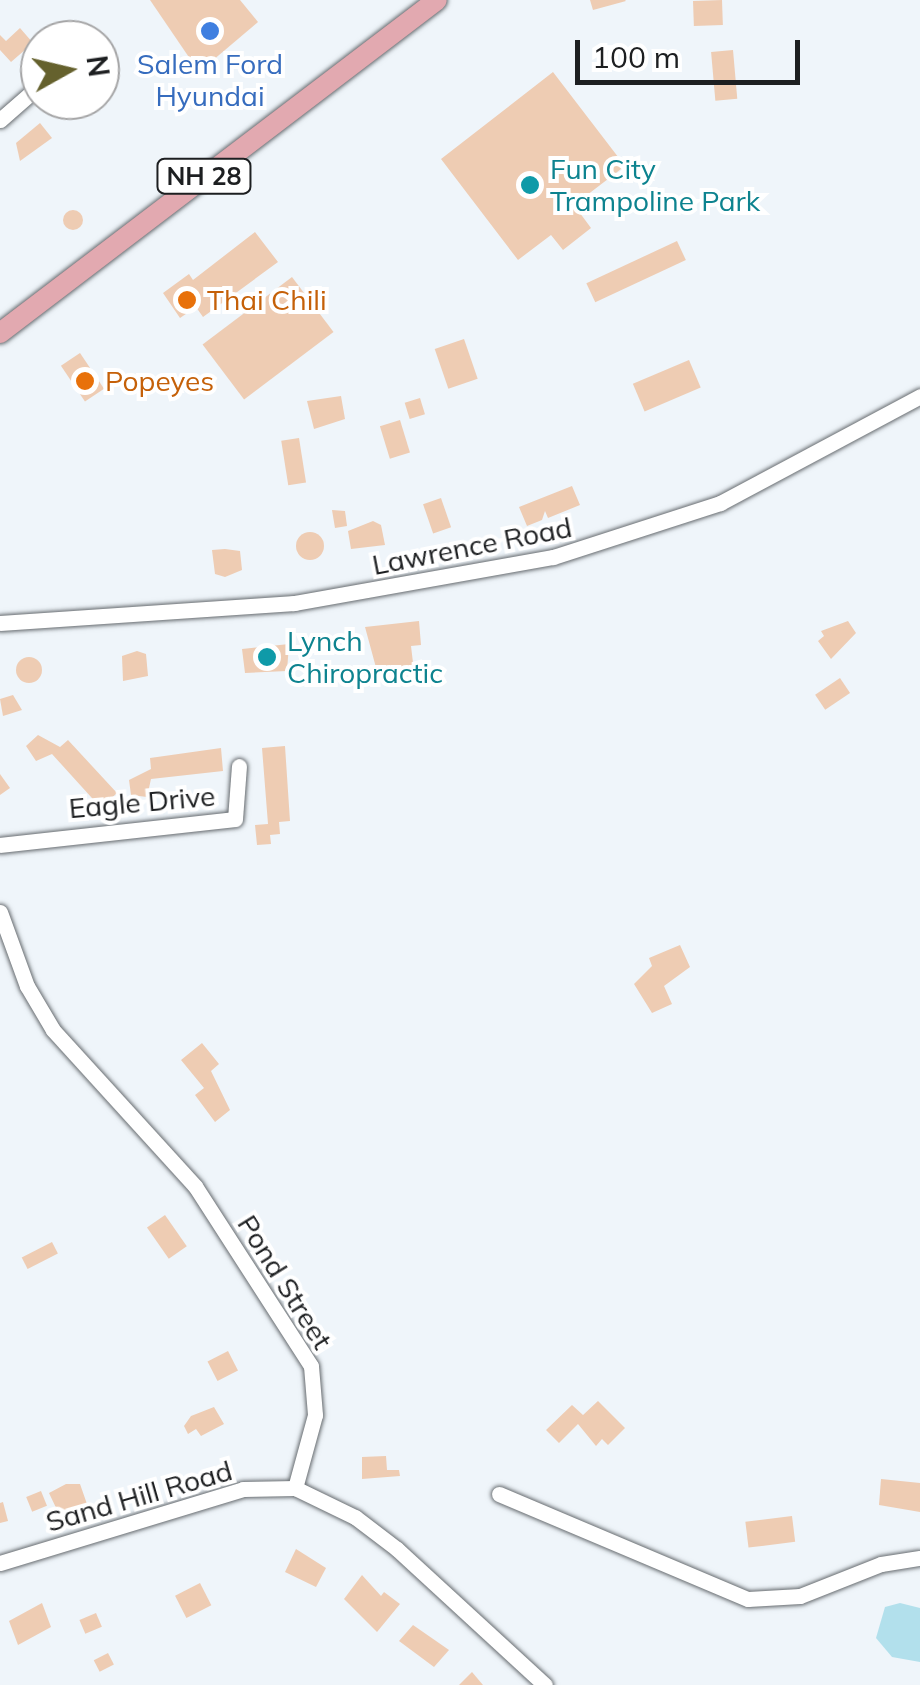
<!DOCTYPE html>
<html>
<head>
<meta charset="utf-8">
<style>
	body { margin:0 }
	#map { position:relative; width:920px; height:1685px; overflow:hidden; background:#eff5fa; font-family:Mulish,sans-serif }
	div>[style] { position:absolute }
	.water>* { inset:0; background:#b2e0ec }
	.building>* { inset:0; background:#eeccb3; transform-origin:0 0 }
	.round { border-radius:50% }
	.roads { filter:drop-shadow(0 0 2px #676c70) drop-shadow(0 0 2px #676c70) }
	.minor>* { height:15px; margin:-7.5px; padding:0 7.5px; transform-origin:7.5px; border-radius:7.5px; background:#fff }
	.major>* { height:20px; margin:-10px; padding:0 10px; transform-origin:10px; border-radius:10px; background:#e2a9b0 }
	.dots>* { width:28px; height:28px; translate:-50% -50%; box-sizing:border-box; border:5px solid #fff; border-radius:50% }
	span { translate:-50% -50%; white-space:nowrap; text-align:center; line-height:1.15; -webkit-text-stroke:8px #fff; paint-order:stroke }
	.shield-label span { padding:2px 8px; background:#fff; border:2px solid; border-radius:8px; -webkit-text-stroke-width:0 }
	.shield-label { font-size:25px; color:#1d1f21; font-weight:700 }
	.shop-label { font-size:28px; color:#366cbe }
	.culture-label { font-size:28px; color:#0d838f }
	.left { translate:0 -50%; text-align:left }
	.food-label { font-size:28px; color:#c56008 }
	.street-label { font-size:28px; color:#1d1f21 }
	.north { position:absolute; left:20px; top:20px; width:100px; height:100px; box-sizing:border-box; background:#fff; border:2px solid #a5a5a6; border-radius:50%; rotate:82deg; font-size:28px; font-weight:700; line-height:40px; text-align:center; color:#1d1f21 }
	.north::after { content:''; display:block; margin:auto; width:35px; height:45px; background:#65612d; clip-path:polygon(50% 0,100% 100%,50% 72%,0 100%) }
	.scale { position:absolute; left:575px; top:40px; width:225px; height:45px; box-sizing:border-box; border:5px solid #1d1f21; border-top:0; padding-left:12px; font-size:30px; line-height:35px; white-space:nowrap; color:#1d1f21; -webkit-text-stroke:8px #fff; paint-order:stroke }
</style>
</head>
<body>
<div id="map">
	<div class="water">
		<i style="clip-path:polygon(900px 1603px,920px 1608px,920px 1662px,892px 1657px,876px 1638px,885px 1607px)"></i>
	</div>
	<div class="building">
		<i style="clip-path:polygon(150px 0,240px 0,258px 22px,199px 72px)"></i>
		<i style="clip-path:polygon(590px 0,625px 0,626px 1px,593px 10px)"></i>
		<i style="left:722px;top:0;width:25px;height:29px;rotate:88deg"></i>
		<i style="clip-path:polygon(20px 28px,33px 43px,11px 62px,0 50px,0 35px,6px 41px)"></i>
		<i style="left:733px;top:50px;width:49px;height:22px;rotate:85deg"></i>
		<i style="clip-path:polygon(553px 72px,625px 166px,574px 205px,591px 228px,563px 250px,551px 235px,518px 260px,441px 159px)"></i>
		<i style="clip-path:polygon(40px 123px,52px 138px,20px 161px,16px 143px)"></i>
		<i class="round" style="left:63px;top:210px;width:20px;height:20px"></i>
		<i style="clip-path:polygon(255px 232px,278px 262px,203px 317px,196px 307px,180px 318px,163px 293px,189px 274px,193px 280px)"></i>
		<i style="left:677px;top:241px;width:21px;height:100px;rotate:65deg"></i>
		<i style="left:292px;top:277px;width:69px;height:112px;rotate:53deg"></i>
		<i style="left:464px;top:339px;width:42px;height:31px;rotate:71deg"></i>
		<i style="left:80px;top:353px;width:43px;height:23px;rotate:56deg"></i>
		<i style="left:689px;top:360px;width:30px;height:61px;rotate:67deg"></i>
		<i style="clip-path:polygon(341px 396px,345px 419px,314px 429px,307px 401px)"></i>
		<i style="left:420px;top:398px;width:17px;height:16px;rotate:73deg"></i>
		<i style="left:400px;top:420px;width:34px;height:21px;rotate:73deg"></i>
		<i style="left:299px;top:438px;width:45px;height:18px;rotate:81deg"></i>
		<i style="clip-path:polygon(572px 486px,580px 505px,548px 518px,545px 511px,542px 520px,527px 526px,519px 507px)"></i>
		<i style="left:441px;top:498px;width:31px;height:19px;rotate:71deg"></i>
		<i style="clip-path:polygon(332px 510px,345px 511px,347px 526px,335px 528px)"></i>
		<i style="clip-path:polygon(373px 521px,381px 525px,385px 545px,351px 549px,348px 531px)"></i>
		<i class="round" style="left:296px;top:532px;width:28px;height:28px"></i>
		<i style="clip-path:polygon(225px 549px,240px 551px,242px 570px,225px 577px,215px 574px,212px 550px)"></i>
		<i style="clip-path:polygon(419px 621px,421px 645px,411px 646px,414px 671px,378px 675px,365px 627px)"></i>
		<i style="clip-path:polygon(848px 621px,856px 633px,831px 659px,818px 641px,824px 636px,821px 631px)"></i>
		<i style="clip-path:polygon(289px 644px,287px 671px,245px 673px,242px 649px)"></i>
		<i style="clip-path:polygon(137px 651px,146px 654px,148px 676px,123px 681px,122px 656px)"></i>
		<i class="round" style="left:16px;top:657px;width:26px;height:26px"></i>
		<i style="left:840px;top:678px;width:18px;height:30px;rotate:56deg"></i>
		<i style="clip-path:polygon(13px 695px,22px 710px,3px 716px,0 699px)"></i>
		<i style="clip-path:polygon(38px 735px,60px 747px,68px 740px,117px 793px,101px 808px,52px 754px,36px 761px,26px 746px)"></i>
		<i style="clip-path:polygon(285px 746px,290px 821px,279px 822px,280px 834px,270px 835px,271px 844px,257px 845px,255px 825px,268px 824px,262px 748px)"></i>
		<i style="clip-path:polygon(221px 748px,223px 771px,151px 779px,147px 797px,131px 795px,129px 780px,151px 769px,150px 758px)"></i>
		<i style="clip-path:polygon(0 774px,10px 788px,0 795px)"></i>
		<i style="clip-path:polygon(680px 945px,690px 967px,664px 986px,672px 1004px,652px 1013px,634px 984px,652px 966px,649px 958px)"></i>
		<i style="clip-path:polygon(202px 1043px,219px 1064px,211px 1071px,230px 1110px,215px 1122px,195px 1095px,204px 1088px,181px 1060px)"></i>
		<i style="left:165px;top:1215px;width:38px;height:22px;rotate:55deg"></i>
		<i style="left:52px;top:1242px;width:13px;height:34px;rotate:63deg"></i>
		<i style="left:228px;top:1351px;width:22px;height:23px;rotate:63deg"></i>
		<i style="clip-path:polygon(598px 1401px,625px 1428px,608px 1445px,602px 1439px,596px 1446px,578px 1424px,559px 1443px,546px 1430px,572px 1405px,583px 1415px)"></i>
		<i style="clip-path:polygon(214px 1407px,224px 1424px,201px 1436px,196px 1429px,188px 1434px,184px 1426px,191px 1416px)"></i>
		<i style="clip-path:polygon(386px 1456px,387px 1470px,399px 1470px,400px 1476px,362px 1479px,362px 1457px)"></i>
		<i style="clip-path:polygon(881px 1479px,920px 1483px,920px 1512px,879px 1505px)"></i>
		<i style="clip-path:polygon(66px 1484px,80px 1484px,87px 1504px,71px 1516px,69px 1509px,58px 1512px,49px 1493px)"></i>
		<i style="left:41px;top:1491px;width:16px;height:16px;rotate:68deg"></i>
		<i style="clip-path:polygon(3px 1502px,8px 1521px,0 1523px,0 1503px)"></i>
		<i style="left:792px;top:1516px;width:26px;height:47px;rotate:83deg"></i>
		<i style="clip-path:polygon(296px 1549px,326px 1568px,316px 1587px,285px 1572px)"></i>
		<i style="clip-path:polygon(362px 1575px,381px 1596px,384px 1592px,400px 1604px,377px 1632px,344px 1599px)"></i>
		<i style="left:200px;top:1583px;width:25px;height:28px;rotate:63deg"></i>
		<i style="clip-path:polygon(42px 1603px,51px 1627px,18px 1645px,9px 1621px)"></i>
		<i style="left:96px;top:1613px;width:15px;height:18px;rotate:67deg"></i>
		<i style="clip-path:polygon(413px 1625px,449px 1650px,434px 1667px,399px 1641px)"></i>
		<i style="left:108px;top:1653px;width:13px;height:16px;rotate:63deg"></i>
		<i style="clip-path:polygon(472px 1672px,483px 1685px,459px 1685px)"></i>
	</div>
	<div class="roads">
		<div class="minor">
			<i style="left:0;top:120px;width:53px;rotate:-41.2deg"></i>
			<i style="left:0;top:623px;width:295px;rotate:-3.9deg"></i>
			<i style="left:294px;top:603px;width:263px;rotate:-10.1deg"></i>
			<i style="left:553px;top:557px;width:176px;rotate:-17.9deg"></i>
			<i style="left:720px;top:503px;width:227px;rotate:-28.1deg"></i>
			<i style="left:0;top:845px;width:236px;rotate:-6.3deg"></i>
			<i style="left:235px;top:819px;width:53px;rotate:-85.7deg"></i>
			<i style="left:0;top:912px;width:79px;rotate:70deg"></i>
			<i style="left:27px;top:986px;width:51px;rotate:59.4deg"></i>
			<i style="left:53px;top:1030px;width:211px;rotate:47.7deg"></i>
			<i style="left:195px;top:1186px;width:214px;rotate:57.2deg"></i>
			<i style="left:311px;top:1366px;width:49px;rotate:85.3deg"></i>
			<i style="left:315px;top:1415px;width:76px;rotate:105.3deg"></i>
			<i style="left:499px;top:1494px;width:270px;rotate:22.9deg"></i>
			<i style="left:748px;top:1599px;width:52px;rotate:-3.3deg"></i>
			<i style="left:800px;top:1596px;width:87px;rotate:-21.6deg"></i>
			<i style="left:881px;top:1564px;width:39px;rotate:-9deg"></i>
			<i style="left:0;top:1563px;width:254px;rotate:-16.9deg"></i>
			<i style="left:243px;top:1489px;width:52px;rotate:-1.1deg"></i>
			<i style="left:295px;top:1488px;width:67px;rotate:25.8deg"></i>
			<i style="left:355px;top:1517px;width:53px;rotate:37.3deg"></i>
			<i style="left:397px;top:1549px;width:201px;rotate:42.6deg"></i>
		</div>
		<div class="major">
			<i style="left:0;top:333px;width:549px;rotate:-37.31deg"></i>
		</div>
	</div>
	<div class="dots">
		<i style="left:210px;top:31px;background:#3f7fe0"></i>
		<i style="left:530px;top:185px;background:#0f9aa8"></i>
		<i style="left:187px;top:300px;background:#e8710a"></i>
		<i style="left:85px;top:381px;background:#e8710a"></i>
		<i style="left:267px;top:657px;background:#0f9aa8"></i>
	</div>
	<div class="shield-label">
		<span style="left:204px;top:176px">NH 28</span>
	</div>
	<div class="shop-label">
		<span style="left:210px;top:80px">Salem Ford<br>Hyundai</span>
	</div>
	<div class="culture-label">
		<span class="left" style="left:550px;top:185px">Fun City<br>Trampoline Park</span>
		<span class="left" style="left:287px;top:657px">Lynch<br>Chiropractic</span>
	</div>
	<div class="food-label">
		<span class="left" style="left:207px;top:300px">Thai Chili</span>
		<span class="left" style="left:105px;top:381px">Popeyes</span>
	</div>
	<div class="street-label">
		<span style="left:472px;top:546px;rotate:-11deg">Lawrence Road</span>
		<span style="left:142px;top:802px;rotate:-5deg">Eagle Drive</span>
		<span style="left:285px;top:1282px;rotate:58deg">Pond Street</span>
		<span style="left:139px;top:1496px;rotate:-16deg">Sand Hill Road</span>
	</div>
	<div class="north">N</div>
	<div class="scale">100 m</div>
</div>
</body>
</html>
